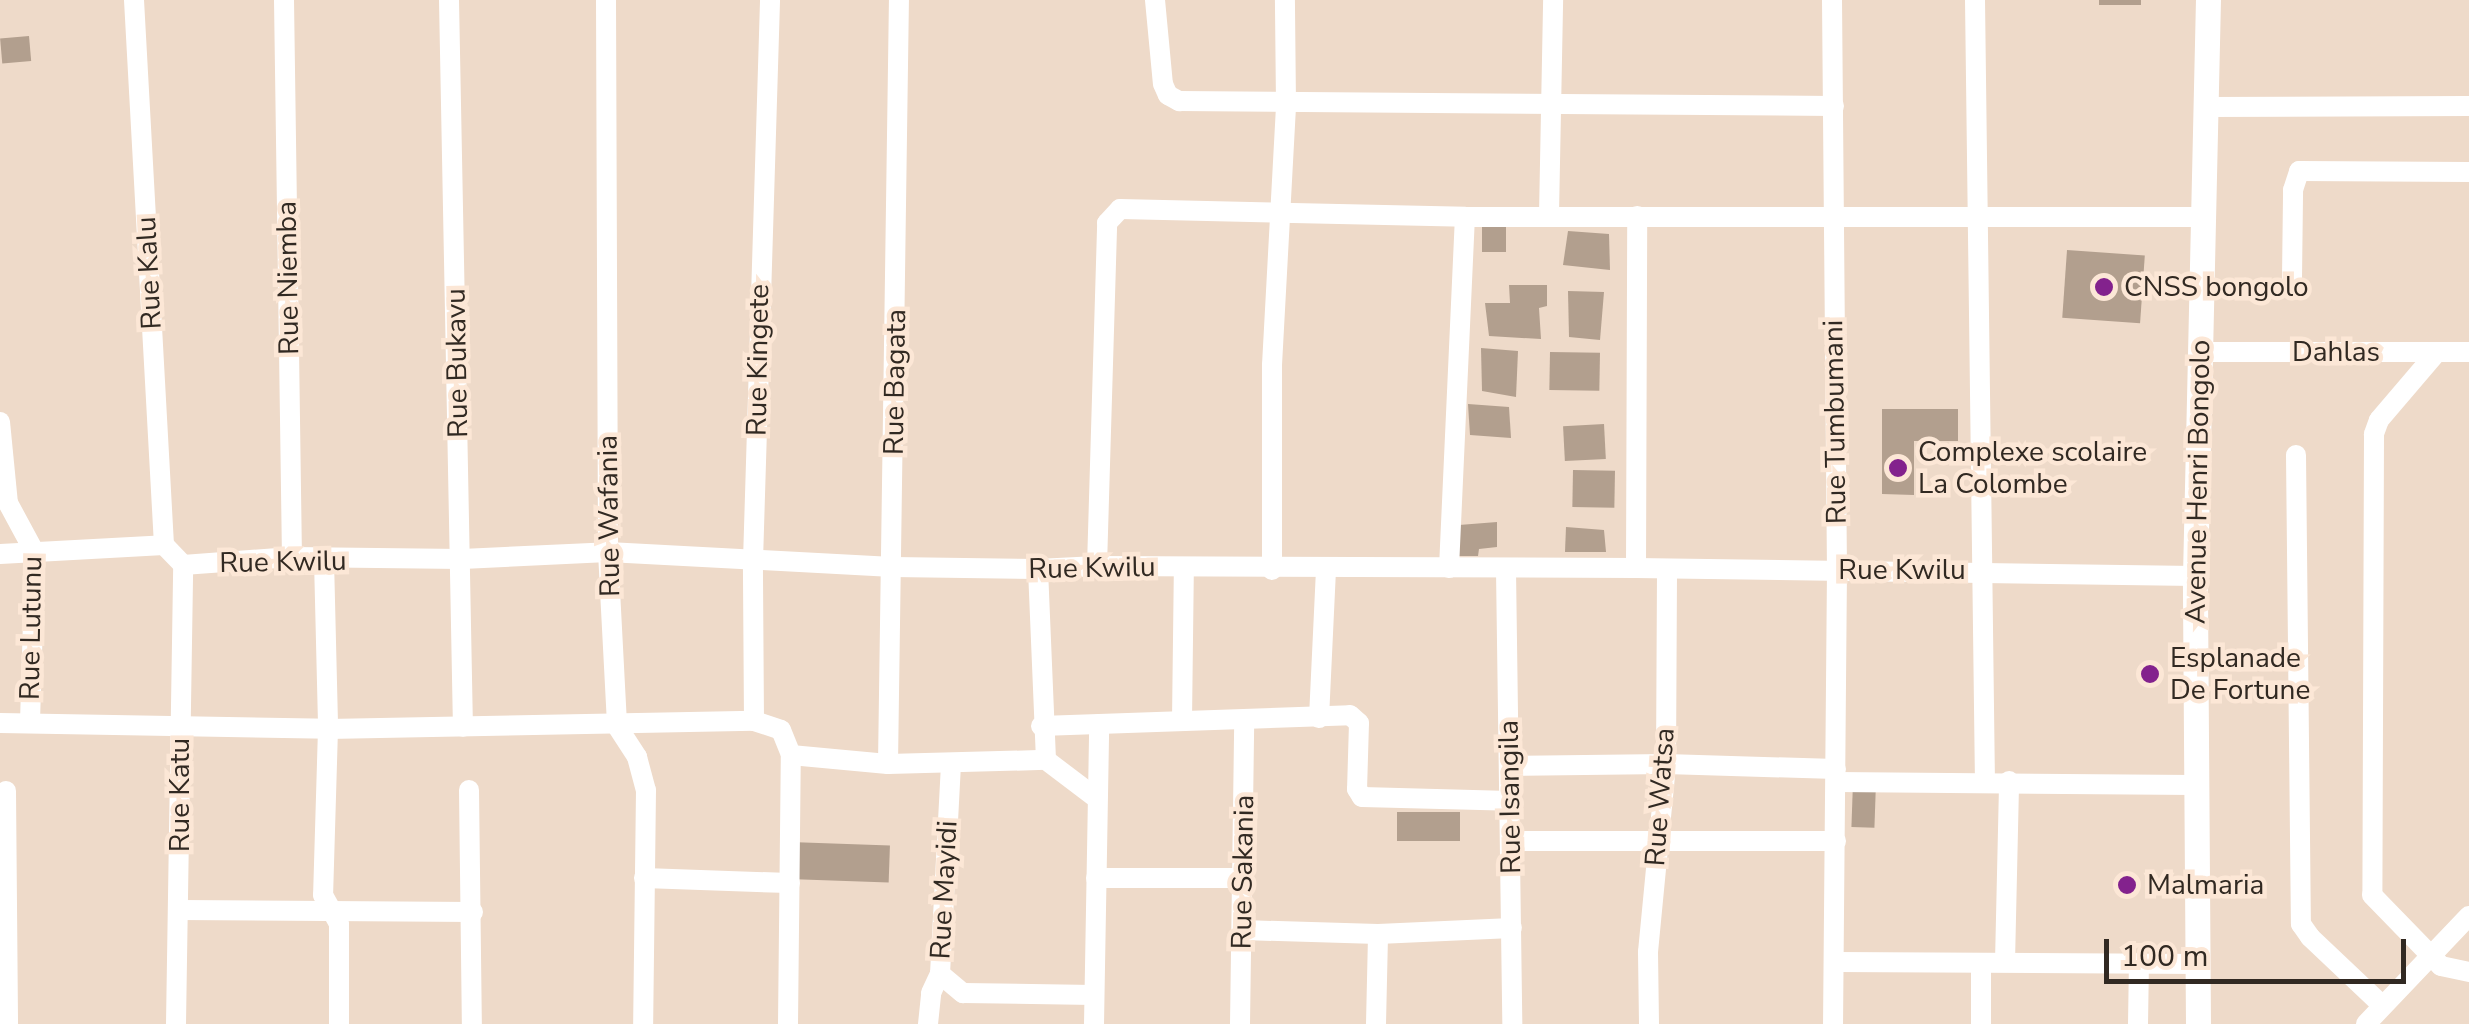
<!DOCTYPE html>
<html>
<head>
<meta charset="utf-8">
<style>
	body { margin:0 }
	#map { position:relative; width:2469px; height:1024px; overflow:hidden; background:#eedac9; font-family:"Nunito Sans",sans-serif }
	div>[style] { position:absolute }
	.building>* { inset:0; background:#b29f8e; transform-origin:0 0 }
	.minor>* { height:20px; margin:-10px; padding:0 10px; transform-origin:10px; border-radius:10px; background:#fff }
	.tertiary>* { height:25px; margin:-12.5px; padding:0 12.5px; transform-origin:12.5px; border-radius:12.5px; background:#fff }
	.dots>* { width:28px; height:28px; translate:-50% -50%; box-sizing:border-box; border:5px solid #fce7d6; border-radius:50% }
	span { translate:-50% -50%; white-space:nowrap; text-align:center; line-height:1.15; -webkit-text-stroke:9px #fce7d6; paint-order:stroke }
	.street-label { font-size:28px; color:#312922 }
	.poi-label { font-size:28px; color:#312922 }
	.left { translate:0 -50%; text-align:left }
	.scale { position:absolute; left:2104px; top:939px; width:302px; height:45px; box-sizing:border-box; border:5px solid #312922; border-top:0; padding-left:12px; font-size:30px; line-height:35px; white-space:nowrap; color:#312922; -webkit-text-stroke:8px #fce7d6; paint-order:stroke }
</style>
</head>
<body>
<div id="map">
	<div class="building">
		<i style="left:2099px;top:0;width:42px;height:5px"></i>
		<i style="left:29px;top:36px;width:25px;height:29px;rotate:85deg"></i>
		<i style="left:1482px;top:223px;width:24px;height:29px"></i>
		<i style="clip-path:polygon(1568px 231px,1609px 234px,1610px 270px,1563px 265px)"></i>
		<i style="left:2067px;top:250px;width:78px;height:68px;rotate:4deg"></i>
		<i style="clip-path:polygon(1509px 285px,1547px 285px,1547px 306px,1539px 308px,1541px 339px,1489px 336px,1485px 303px,1510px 303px)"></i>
		<i style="clip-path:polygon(1568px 291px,1604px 292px,1600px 340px,1569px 337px)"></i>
		<i style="clip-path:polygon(1481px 348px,1518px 351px,1516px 397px,1482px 391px)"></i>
		<i style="left:1550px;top:352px;width:50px;height:38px;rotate:1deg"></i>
		<i style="clip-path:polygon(1468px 404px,1509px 407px,1511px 438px,1470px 435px)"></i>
		<i style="clip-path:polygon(1882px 409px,1958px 409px,1958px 441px,1914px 441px,1914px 495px,1882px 494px)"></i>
		<i style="left:1604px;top:424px;width:35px;height:41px;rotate:87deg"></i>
		<i style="left:1573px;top:470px;width:42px;height:37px;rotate:1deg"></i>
		<i style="clip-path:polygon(1497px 522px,1497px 547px,1479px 549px,1478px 556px,1457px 556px,1459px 525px)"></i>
		<i style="clip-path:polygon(1566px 527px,1604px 530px,1606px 552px,1565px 552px)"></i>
		<i style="left:1853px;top:782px;width:23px;height:45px;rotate:2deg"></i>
		<i style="left:1397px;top:812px;width:63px;height:29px"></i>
		<i style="left:790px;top:842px;width:100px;height:37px;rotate:2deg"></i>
	</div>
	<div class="minor">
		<i style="left:134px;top:0;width:546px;rotate:86.85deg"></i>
		<i style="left:284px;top:0;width:557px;rotate:89.18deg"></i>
		<i style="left:449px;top:0;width:727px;rotate:88.9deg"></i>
		<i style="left:606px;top:0;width:552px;rotate:89.79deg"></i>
		<i style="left:608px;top:552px;width:174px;rotate:87deg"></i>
		<i style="left:617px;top:726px;width:37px;rotate:57deg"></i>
		<i style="left:637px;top:757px;width:34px;rotate:75deg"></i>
		<i style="left:646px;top:790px;width:234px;rotate:90.7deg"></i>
		<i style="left:1155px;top:0;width:84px;rotate:84.6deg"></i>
		<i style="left:1163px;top:84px;width:12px;rotate:66deg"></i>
		<i style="left:1168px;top:95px;width:13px;rotate:29deg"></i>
		<i style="left:1179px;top:101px;width:655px;rotate:0.44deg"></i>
		<i style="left:1832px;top:0;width:569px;rotate:89.5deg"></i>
		<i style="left:1837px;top:569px;width:455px;rotate:90.5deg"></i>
		<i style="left:1975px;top:0;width:782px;rotate:89.27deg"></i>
		<i style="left:2206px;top:107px;width:263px;rotate:-0.2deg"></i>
		<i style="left:1549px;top:215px;width:215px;rotate:-88.9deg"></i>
		<i style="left:2292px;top:278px;width:88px;rotate:-89.3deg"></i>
		<i style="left:2293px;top:190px;width:20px;rotate:-72deg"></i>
		<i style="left:2299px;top:171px;width:170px;rotate:0.3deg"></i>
		<i style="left:2202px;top:352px;width:267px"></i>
		<i style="left:2437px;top:352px;width:89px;rotate:130.5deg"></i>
		<i style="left:2379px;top:420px;width:15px;rotate:110deg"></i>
		<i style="left:2374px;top:434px;width:461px;rotate:90.2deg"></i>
		<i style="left:2372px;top:895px;width:99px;rotate:45.8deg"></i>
		<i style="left:2441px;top:966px;width:29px;rotate:12deg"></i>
		<i style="left:0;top:422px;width:81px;rotate:84.4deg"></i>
		<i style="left:8px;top:503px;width:57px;rotate:61.6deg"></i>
		<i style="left:35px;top:553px;width:170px;rotate:91.7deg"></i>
		<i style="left:2296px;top:455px;width:469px;rotate:89.4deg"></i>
		<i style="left:2301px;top:924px;width:16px;rotate:55deg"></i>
		<i style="left:2310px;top:937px;width:100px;rotate:43.4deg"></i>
		<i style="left:0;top:554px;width:164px;rotate:-3.1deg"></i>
		<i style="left:164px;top:545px;width:28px;rotate:46deg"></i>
		<i style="left:183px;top:565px;width:109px;rotate:-4.2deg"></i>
		<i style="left:292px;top:557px;width:170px;rotate:0.7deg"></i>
		<i style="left:462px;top:559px;width:146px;rotate:-2.7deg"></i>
		<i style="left:608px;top:552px;width:285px;rotate:3deg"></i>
		<i style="left:893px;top:567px;width:145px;rotate:0.8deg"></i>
		<i style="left:1038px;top:569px;width:59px;rotate:-2.9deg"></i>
		<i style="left:1097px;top:566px;width:539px;rotate:0.21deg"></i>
		<i style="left:1636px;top:568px;width:559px;rotate:0.82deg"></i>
		<i style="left:324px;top:560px;width:169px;rotate:88.6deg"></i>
		<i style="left:328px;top:729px;width:166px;rotate:91.7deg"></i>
		<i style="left:323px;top:895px;width:33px;rotate:61deg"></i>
		<i style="left:339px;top:924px;width:100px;rotate:90deg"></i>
		<i style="left:1097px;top:566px;width:343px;rotate:-88.3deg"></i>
		<i style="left:1107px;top:223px;width:19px;rotate:-47deg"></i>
		<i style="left:1120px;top:209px;width:345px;rotate:1.3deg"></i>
		<i style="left:1465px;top:217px;width:738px"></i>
		<i style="left:1449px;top:568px;width:351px;rotate:-87.4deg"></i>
		<i style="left:1636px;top:568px;width:352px;rotate:-89.8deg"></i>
		<i style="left:1038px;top:569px;width:191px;rotate:87.6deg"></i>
		<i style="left:1272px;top:570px;width:205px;rotate:-90deg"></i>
		<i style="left:1272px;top:365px;width:261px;rotate:-86.9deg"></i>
		<i style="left:1286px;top:104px;width:104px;rotate:-90.6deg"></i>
		<i style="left:1506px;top:570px;width:454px;rotate:89.2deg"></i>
		<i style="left:1319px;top:718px;width:149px;rotate:-87.3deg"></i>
		<i style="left:754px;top:721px;width:160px;rotate:-90.4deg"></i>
		<i style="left:753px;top:561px;width:561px;rotate:-88.26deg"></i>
		<i style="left:1182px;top:721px;width:154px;rotate:-89.3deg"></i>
		<i style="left:0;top:723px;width:328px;rotate:1deg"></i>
		<i style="left:328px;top:729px;width:426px;rotate:-1.1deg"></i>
		<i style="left:754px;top:721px;width:28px;rotate:18deg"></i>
		<i style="left:781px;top:730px;width:27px;rotate:68deg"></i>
		<i style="left:791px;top:755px;width:97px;rotate:5.3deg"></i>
		<i style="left:888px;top:764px;width:158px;rotate:-1.5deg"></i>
		<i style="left:1046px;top:760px;width:63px;rotate:37.2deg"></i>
		<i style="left:1041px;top:726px;width:309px;rotate:-2deg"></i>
		<i style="left:1350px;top:715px;width:12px;rotate:42deg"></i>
		<i style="left:1359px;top:723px;width:66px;rotate:91.7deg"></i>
		<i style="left:1357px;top:789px;width:9px;rotate:58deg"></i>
		<i style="left:1362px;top:797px;width:148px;rotate:1.5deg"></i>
		<i style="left:888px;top:764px;width:764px;rotate:-89.18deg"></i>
		<i style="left:951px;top:764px;width:210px;rotate:93deg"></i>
		<i style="left:940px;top:974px;width:30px;rotate:40deg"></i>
		<i style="left:963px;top:993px;width:131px;rotate:0.9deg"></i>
		<i style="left:1510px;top:766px;width:156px;rotate:-0.7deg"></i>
		<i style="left:1666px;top:764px;width:170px;rotate:1.7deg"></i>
		<i style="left:1836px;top:782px;width:358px;rotate:0.5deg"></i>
		<i style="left:469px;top:790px;width:234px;rotate:89.3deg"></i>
		<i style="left:6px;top:791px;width:233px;rotate:89.5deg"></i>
		<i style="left:1510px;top:841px;width:326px"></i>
		<i style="left:644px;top:878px;width:146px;rotate:2deg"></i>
		<i style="left:1096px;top:878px;width:146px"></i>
		<i style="left:179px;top:910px;width:294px;rotate:0.4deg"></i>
		<i style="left:1242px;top:930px;width:136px;rotate:1.7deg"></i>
		<i style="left:1378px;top:934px;width:134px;rotate:-2.6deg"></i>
		<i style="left:1835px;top:962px;width:364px;rotate:0.3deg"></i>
		<i style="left:2005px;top:962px;width:181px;rotate:-88.7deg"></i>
		<i style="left:176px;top:1024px;width:459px;rotate:-89.1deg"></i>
		<i style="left:788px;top:1024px;width:269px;rotate:-89.4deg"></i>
		<i style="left:928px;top:1024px;width:31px;rotate:-84deg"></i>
		<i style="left:931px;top:993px;width:21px;rotate:-65deg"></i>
		<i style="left:1094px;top:1024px;width:300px;rotate:-89deg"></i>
		<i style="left:1240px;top:1024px;width:304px;rotate:-89.2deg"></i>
		<i style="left:1376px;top:1024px;width:90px;rotate:-88.7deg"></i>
		<i style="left:1649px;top:1024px;width:72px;rotate:-90.8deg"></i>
		<i style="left:1648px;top:952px;width:189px;rotate:-84.5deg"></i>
		<i style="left:1666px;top:764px;width:193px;rotate:-89.7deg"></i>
		<i style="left:1981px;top:1024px;width:60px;rotate:-90deg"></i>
		<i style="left:2138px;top:1024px;width:61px;rotate:-89.1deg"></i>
		<i style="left:2366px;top:1024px;width:149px;rotate:-46.4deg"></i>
	</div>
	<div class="tertiary">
		<i style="left:2198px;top:1024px;width:448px;rotate:-90.4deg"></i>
		<i style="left:2195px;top:576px;width:576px;rotate:-88.71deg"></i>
	</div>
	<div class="dots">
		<i style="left:2104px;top:287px;background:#83228d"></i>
		<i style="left:1898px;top:468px;background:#83228d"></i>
		<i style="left:2150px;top:674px;background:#83228d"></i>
		<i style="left:2127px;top:885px;background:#83228d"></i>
	</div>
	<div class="street-label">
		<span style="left:149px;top:273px;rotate:-93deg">Rue Kalu</span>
		<span style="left:288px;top:278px;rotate:-91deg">Rue Niemba</span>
		<span style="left:2336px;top:352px">Dahlas</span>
		<span style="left:758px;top:360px;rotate:-89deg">Rue Kingete</span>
		<span style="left:457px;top:363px;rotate:-91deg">Rue Bukavu</span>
		<span style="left:895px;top:382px;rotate:-89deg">Rue Bagata</span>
		<span style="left:1835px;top:422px;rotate:-91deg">Rue Tumbumani</span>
		<span style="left:2198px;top:482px;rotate:-89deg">Avenue Henri Bongolo</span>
		<span style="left:609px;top:516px;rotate:-91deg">Rue Wafania</span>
		<span style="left:283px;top:562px;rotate:-1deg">Rue Kwilu</span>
		<span style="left:1092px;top:568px;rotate:-1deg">Rue Kwilu</span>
		<span style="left:1902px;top:570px">Rue Kwilu</span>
		<span style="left:31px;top:628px;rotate:-89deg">Rue Lutunu</span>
		<span style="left:180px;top:795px;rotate:-90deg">Rue Katu</span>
		<span style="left:1510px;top:797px;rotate:-91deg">Rue Isangila</span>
		<span style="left:1660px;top:797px;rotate:-86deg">Rue Watsa</span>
		<span style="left:1243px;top:872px;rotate:-89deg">Rue Sakania</span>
		<span style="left:944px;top:890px;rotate:-87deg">Rue Mayidi</span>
	</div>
	<div class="poi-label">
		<span class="left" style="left:2124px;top:287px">CNSS bongolo</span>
		<span class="left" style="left:1918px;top:468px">Complexe scolaire<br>La Colombe</span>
		<span class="left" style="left:2170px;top:674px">Esplanade<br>De Fortune</span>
		<span class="left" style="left:2147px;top:885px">Malmaria</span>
	</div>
	<div class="scale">100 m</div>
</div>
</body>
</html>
